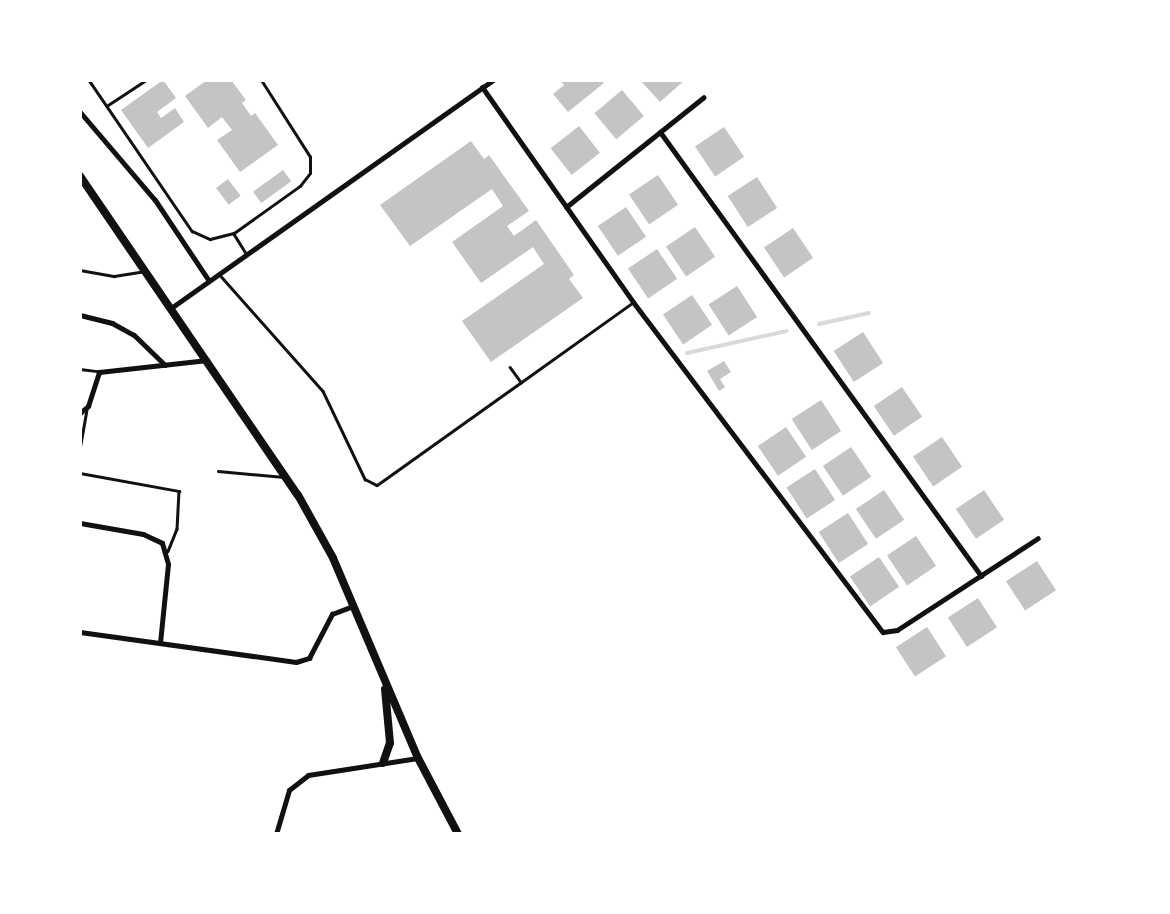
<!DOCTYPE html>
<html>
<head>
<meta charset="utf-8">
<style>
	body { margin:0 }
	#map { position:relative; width:1170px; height:914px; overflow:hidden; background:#fff; font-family:"Open Sans",sans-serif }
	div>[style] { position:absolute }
	.stream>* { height:4px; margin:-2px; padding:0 2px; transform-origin:2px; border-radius:2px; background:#d9d9d9 }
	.building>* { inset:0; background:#c4c4c4; transform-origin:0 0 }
	.service>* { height:2.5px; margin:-1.25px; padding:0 1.25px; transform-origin:1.25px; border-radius:1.25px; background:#111 }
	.minor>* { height:5px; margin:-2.5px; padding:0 2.5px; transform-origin:2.5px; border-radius:2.5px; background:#111 }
	.secondary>* { height:8px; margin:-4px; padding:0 4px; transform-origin:4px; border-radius:4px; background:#111 }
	span { translate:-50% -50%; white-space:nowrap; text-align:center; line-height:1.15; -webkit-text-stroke:10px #fff; paint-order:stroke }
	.frame { position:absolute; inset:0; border:82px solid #fff; pointer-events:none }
</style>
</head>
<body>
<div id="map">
	<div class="stream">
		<i style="left:819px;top:324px;width:51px;rotate:-12.4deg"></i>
		<i style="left:687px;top:353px;width:102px;rotate:-12.4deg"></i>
	</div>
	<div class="building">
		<i style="clip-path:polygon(163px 80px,176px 98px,157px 112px,161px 118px,175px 108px,184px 122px,148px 148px,121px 110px)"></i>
		<i style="clip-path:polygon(207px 80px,231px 80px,246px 100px,242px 103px,251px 116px,255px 113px,278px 145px,240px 172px,217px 140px,232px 130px,222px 117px,208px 128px,185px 96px)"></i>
		<i style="clip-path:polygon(560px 80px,601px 80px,604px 83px,568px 112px,553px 94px,564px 85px)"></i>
		<i style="clip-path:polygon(640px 80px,685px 80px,660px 102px)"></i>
		<i style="left:622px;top:90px;width:34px;height:36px;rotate:50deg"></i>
		<i style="left:579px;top:126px;width:34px;height:36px;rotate:52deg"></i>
		<i style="left:724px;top:127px;width:36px;height:35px;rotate:56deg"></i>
		<i style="clip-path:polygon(471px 141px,484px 159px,489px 155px,529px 211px,507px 226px,514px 236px,536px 220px,574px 275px,569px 279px,583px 298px,491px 362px,462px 321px,544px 264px,533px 247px,481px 283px,452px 242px,503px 206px,492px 189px,410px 246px,380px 205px)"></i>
		<i style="left:283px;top:170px;width:14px;height:37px;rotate:54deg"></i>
		<i style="left:658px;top:175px;width:36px;height:35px;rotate:56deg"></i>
		<i style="left:757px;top:177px;width:37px;height:35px;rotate:57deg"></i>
		<i style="left:228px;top:179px;width:21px;height:15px;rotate:53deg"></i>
		<i style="left:626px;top:207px;width:36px;height:34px;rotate:56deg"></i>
		<i style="left:695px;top:227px;width:36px;height:35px;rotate:56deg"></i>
		<i style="left:793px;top:228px;width:36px;height:35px;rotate:56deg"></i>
		<i style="left:657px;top:249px;width:36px;height:35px;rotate:56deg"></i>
		<i style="left:737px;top:286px;width:37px;height:34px;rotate:57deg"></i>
		<i style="left:692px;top:295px;width:36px;height:35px;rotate:56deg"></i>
		<i style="left:863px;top:332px;width:37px;height:35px;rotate:57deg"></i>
		<i style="clip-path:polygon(724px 361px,731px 372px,720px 379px,725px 387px,719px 391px,707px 371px)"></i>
		<i style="left:902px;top:387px;width:36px;height:34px;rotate:56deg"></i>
		<i style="left:821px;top:400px;width:37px;height:35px;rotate:57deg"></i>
		<i style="left:786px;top:427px;width:36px;height:34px;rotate:56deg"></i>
		<i style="left:942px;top:437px;width:36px;height:35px;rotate:56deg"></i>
		<i style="left:851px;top:447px;width:36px;height:34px;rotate:56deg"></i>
		<i style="left:815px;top:469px;width:37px;height:34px;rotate:57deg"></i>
		<i style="left:884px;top:490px;width:36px;height:34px;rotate:56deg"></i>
		<i style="left:984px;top:490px;width:36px;height:34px;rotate:56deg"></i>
		<i style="left:848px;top:513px;width:37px;height:35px;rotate:57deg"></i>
		<i style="left:916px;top:536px;width:36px;height:35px;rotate:56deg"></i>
		<i style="left:879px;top:557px;width:36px;height:35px;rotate:56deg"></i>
		<i style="left:1037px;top:561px;width:35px;height:37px;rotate:57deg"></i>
		<i style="left:978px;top:598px;width:35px;height:36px;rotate:57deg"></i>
		<i style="left:927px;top:627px;width:35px;height:37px;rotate:57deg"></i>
	</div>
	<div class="service">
		<i style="left:89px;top:80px;width:183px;rotate:55.7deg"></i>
		<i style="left:192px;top:231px;width:20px;rotate:24deg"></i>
		<i style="left:210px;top:239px;width:25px;rotate:-14deg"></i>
		<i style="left:234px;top:233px;width:81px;rotate:-35.5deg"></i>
		<i style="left:300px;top:186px;width:16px;rotate:-52deg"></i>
		<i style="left:310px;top:173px;width:16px;rotate:-90deg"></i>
		<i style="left:310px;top:157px;width:91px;rotate:-122.5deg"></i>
		<i style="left:108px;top:105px;width:45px;rotate:-33.3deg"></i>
		<i style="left:234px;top:234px;width:22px;rotate:58deg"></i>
		<i style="left:80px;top:270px;width:35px;rotate:10deg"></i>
		<i style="left:114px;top:276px;width:30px;rotate:-9deg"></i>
		<i style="left:220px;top:275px;width:155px;rotate:48.4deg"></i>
		<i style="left:323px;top:391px;width:98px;rotate:64.5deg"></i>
		<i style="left:365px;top:479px;width:13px;rotate:27deg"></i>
		<i style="left:377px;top:485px;width:313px;rotate:-35.5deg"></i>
		<i style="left:510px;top:367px;width:19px;rotate:54deg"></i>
		<i style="left:80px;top:369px;width:17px;rotate:7deg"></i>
		<i style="left:80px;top:447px;width:41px;rotate:-80.1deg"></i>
		<i style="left:218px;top:471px;width:66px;rotate:5.2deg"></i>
		<i style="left:80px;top:473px;width:101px;rotate:10.3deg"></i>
		<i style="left:179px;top:491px;width:38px;rotate:93deg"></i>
		<i style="left:177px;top:529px;width:24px;rotate:112deg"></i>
	</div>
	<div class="minor">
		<i style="left:482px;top:87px;width:263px;rotate:54.9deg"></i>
		<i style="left:633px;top:302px;width:414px;rotate:52.9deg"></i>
		<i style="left:883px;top:632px;width:14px;rotate:-8deg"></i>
		<i style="left:897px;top:630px;width:168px;rotate:-33.1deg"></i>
		<i style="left:80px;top:112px;width:116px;rotate:49.6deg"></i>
		<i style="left:155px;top:200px;width:97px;rotate:56.3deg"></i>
		<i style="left:660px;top:132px;width:548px;rotate:54.13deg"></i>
		<i style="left:566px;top:207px;width:176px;rotate:-38.6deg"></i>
		<i style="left:171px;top:308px;width:395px;rotate:-35.3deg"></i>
		<i style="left:80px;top:315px;width:33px;rotate:14deg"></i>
		<i style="left:112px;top:323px;width:25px;rotate:29deg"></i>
		<i style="left:134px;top:335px;width:43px;rotate:44.1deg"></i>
		<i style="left:80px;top:413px;width:11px;rotate:-41deg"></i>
		<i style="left:88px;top:406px;width:36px;rotate:-72deg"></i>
		<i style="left:99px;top:372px;width:109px;rotate:-6.3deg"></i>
		<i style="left:80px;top:523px;width:64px;rotate:9.9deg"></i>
		<i style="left:143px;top:534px;width:21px;rotate:25deg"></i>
		<i style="left:162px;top:543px;width:22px;rotate:74deg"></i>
		<i style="left:168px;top:564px;width:79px;rotate:95.8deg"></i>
		<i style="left:80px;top:632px;width:218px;rotate:7.9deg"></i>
		<i style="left:296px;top:662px;width:14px;rotate:-17deg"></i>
		<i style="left:309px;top:658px;width:50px;rotate:-62.4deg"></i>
		<i style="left:332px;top:614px;width:22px;rotate:-21deg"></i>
		<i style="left:276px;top:834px;width:46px;rotate:-73.5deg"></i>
		<i style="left:289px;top:790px;width:24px;rotate:-38deg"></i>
		<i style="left:308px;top:775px;width:111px;rotate:-8.8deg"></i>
	</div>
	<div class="secondary">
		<i style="left:80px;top:176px;width:386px;rotate:55.7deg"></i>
		<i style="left:298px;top:495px;width:72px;rotate:60.9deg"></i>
		<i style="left:333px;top:558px;width:217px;rotate:67deg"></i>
		<i style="left:418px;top:758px;width:86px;rotate:62.2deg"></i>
		<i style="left:383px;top:763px;width:21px;rotate:-71deg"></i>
		<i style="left:390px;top:743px;width:54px;rotate:-95.3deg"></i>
	</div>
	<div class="frame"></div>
</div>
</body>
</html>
